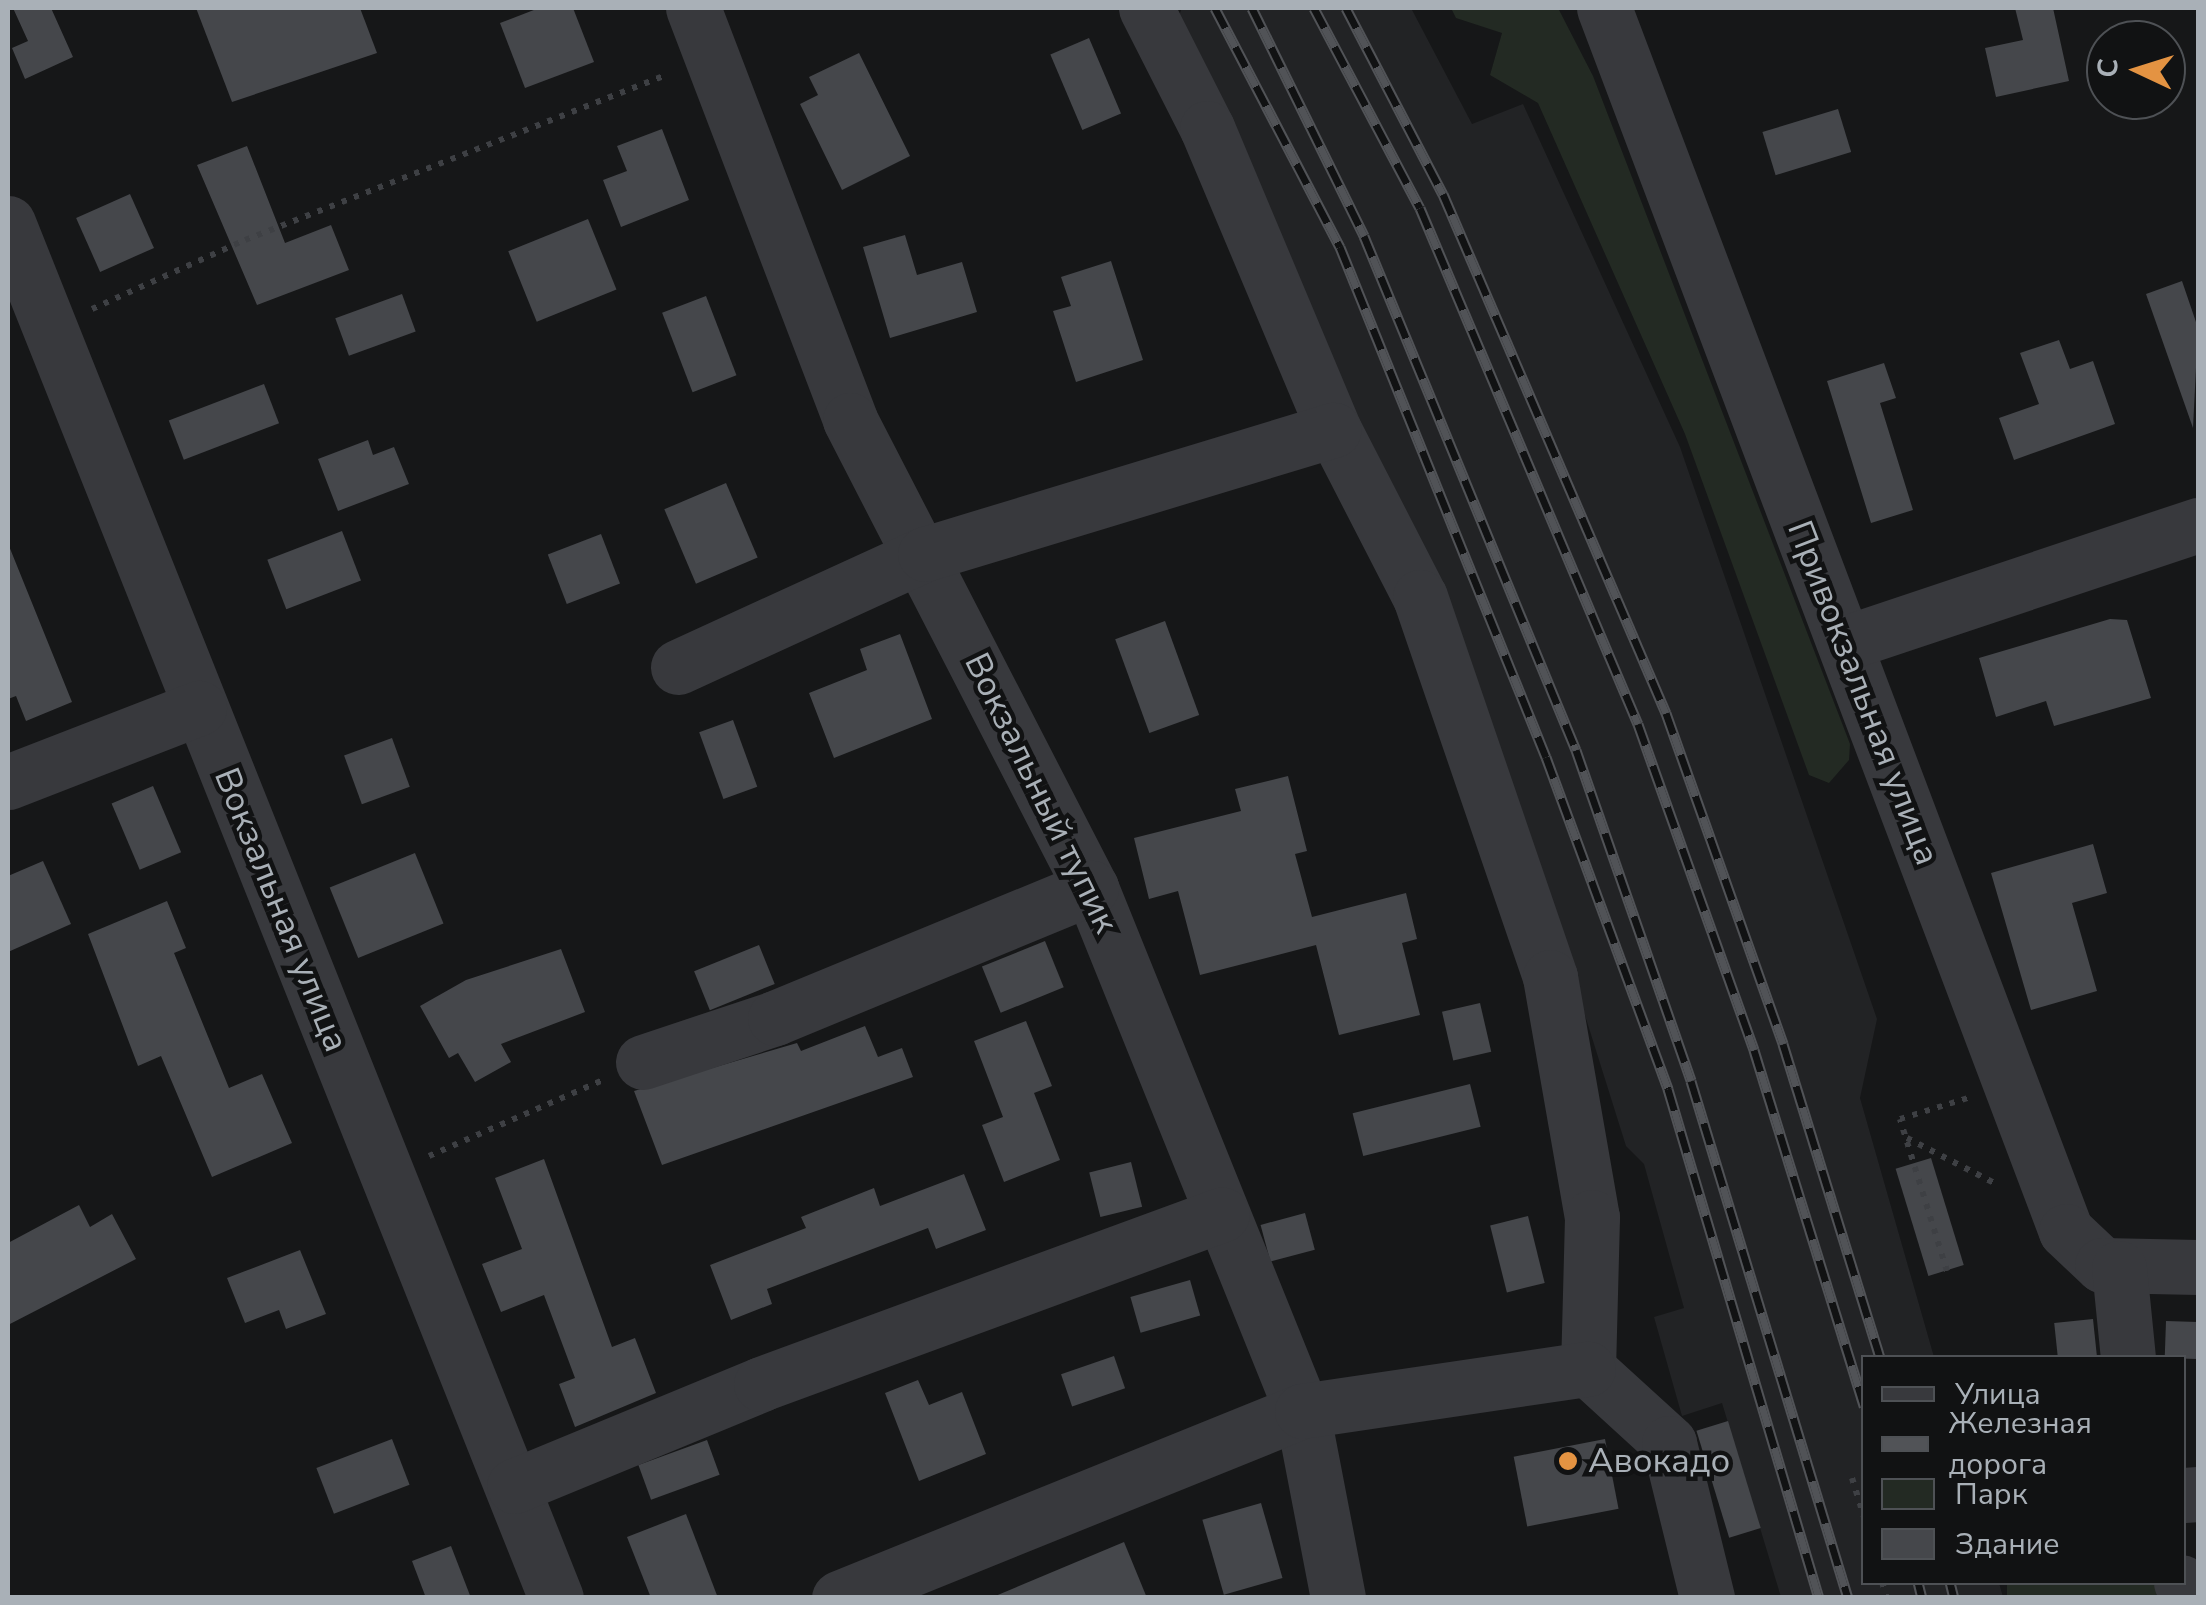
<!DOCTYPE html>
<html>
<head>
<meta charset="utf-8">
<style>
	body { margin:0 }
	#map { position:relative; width:2206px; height:1605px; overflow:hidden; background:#161718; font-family:"Nunito Sans",sans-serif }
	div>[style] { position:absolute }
	.built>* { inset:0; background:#222325 }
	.green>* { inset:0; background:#232a23; transform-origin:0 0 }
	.building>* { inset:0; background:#45474b; transform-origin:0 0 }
	.path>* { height:6px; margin-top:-3px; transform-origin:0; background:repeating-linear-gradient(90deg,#3e4044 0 5px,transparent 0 13px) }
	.minor>* { height:55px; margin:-27.5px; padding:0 27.5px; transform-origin:27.5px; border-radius:27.5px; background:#38393d }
	.rail>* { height:11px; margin-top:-5.5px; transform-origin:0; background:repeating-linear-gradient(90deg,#111213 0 22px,#515357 0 44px); box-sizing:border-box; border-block:2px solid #515357 }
	.dots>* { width:28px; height:28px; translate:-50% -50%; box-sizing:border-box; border:5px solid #111213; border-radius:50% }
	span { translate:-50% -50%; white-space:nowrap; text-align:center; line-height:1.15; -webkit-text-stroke:9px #111213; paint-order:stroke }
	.street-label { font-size:35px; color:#a9b0b7 }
	.poi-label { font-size:35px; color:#a9b0b7 }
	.left { translate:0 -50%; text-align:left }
	.frame { position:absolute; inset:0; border:10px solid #a9b0b7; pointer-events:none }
	.legend { position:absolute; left:1861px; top:1355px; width:325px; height:230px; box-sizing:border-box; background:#111213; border:2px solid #4e5155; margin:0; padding:12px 18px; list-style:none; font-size:30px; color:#a9b0b7 }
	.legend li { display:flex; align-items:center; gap:20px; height:50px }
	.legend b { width:50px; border:2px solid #4e5155 }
	.north { position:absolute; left:2086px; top:20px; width:100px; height:100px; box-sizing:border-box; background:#111213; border:2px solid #4e5155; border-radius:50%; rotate:274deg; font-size:28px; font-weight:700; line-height:40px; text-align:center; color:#a9b0b7 }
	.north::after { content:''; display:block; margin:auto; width:35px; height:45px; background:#e49342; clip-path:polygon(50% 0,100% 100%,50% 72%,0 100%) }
</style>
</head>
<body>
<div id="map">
	<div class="built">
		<i style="clip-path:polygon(1182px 8px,1411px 8px,1472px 124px,1523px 104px,1680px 447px,1877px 1019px,1860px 1098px,1934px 1357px,1864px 1358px,1864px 1582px,1999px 1583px,2003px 1597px,1781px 1597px,1722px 1403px,1682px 1416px,1654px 1317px,1684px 1308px,1644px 1164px,1626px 1146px,1567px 958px,1174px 28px)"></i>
	</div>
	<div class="green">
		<i style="clip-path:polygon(1451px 8px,1558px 8px,1593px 76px,1850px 744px,1849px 760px,1829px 783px,1809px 775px,1685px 434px,1538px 103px,1490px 75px,1502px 33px,1456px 18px)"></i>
		<i style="left:2007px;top:1583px;width:149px;height:15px"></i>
	</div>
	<div class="building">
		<i style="clip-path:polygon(13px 8px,51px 8px,73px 57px,25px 79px,12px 48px,28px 41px)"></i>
		<i style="clip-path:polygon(196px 8px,360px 8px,377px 53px,232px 102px)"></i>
		<i style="clip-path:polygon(539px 8px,573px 8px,594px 62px,525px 88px,500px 23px)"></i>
		<i style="clip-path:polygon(2015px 8px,2053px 8px,2069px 81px,1996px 97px,1985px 48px,2023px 40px)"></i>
		<i style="left:1089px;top:38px;width:82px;height:42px;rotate:67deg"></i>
		<i style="clip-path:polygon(859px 53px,910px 156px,842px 190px,800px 104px,818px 95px,809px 77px)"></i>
		<i style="left:1838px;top:109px;width:45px;height:79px;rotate:73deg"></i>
		<i style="clip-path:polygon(662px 129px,689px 200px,621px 227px,603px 180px,627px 171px,617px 146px)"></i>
		<i style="clip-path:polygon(247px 146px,285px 243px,331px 225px,349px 270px,257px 305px,197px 165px)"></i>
		<i style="left:130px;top:194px;width:59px;height:59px;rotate:66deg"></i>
		<i style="left:588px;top:219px;width:76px;height:86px;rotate:68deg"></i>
		<i style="clip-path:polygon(905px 235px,917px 275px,962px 262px,977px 312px,890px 338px,863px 247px)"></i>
		<i style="clip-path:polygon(1111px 261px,1143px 360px,1076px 382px,1053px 311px,1071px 306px,1061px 277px)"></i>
		<i style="clip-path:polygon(2182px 281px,2198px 328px,2193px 428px,2146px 294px)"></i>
		<i style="left:402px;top:294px;width:40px;height:71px;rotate:70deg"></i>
		<i style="left:706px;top:296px;width:85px;height:47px;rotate:69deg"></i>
		<i style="clip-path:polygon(2059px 340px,2070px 369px,2093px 361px,2115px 424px,2014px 460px,1999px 418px,2039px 404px,2020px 353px)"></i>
		<i style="clip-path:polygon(1884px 363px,1896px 398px,1880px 403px,1913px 510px,1871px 523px,1827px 381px)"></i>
		<i style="left:264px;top:384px;width:42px;height:102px;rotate:69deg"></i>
		<i style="clip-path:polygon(368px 440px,373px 455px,394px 447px,409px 484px,338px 511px,318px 459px)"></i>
		<i style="left:726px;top:483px;width:81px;height:67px;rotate:67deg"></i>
		<i style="left:342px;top:531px;width:53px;height:80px;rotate:69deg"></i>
		<i style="left:601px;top:534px;width:53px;height:57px;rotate:69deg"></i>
		<i style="clip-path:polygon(9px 546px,72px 702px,26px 721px,16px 696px,8px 699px)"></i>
		<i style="clip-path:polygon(2110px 619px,2127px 620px,2151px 698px,2054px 726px,2046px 701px,1996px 717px,1979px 658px)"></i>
		<i style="left:1165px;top:621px;width:100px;height:53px;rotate:70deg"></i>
		<i style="clip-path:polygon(900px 634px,932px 719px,834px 758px,809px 693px,867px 670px,860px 649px)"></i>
		<i style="left:733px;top:720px;width:71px;height:36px;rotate:70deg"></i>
		<i style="left:392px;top:738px;width:52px;height:51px;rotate:70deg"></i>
		<i style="clip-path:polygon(1288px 776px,1307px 851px,1295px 854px,1312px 917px,1406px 893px,1417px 939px,1402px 943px,1420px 1015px,1339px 1035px,1316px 945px,1200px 975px,1178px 891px,1149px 899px,1134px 838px,1241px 811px,1235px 789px)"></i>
		<i style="left:153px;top:786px;width:72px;height:45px;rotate:67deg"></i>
		<i style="clip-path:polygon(2093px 844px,2107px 893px,2072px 903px,2097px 991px,2031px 1010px,1991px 873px)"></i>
		<i style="left:415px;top:853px;width:76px;height:92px;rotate:68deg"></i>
		<i style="clip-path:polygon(43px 861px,71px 924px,8px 952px,8px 876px)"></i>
		<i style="clip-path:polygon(167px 901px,186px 948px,174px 953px,229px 1088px,262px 1074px,292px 1143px,212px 1177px,161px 1056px,138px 1066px,88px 934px)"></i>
		<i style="left:1045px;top:941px;width:50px;height:68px;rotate:68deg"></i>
		<i style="left:759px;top:945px;width:42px;height:70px;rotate:68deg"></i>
		<i style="clip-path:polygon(561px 949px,585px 1012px,501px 1044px,511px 1062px,475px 1082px,458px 1053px,449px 1058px,420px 1006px,466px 980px)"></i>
		<i style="left:1480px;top:1003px;width:50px;height:39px;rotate:77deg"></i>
		<i style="clip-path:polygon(1026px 1021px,1052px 1086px,1034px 1093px,1060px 1160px,1004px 1182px,982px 1125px,1003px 1117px,974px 1041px)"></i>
		<i style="clip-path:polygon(865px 1026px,878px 1057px,902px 1048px,913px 1077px,662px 1165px,634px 1091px,797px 1043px,801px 1051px)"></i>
		<i style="left:1470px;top:1084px;width:44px;height:121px;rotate:76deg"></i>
		<i style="left:1931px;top:1158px;width:112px;height:37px;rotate:73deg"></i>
		<i style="clip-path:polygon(544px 1159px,612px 1347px,635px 1338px,656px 1393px,575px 1427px,559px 1384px,575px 1378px,544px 1295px,501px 1312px,482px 1264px,522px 1249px,495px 1178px)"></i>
		<i style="left:1131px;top:1162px;width:46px;height:43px;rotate:76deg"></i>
		<i style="clip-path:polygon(964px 1174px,986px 1230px,936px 1249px,928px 1228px,767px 1289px,772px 1304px,731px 1320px,710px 1265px,806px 1228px,801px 1217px,874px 1188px,880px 1206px)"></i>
		<i style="clip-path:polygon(79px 1205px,90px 1227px,112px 1214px,136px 1259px,8px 1325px,8px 1243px)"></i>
		<i style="left:1305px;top:1213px;width:38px;height:46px;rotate:75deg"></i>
		<i style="left:1528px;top:1216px;width:69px;height:39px;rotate:76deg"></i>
		<i style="clip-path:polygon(300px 1250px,326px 1314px,286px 1329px,279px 1310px,245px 1323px,227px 1278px)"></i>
		<i style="left:1190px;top:1280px;width:37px;height:62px;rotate:74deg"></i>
		<i style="left:2093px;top:1319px;width:39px;height:39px;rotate:84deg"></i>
		<i style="left:2166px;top:1321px;width:32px;height:37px;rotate:2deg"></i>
		<i style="left:1114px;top:1356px;width:34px;height:56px;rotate:71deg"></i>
		<i style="clip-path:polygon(918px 1380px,929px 1405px,962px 1392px,986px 1454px,919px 1481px,885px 1393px)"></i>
		<i style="left:1728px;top:1421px;width:112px;height:33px;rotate:73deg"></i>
		<i style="left:392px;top:1439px;width:49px;height:81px;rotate:69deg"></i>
		<i style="left:1605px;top:1439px;width:71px;height:93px;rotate:79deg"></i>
		<i style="left:707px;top:1440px;width:37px;height:73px;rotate:70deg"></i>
		<i style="left:1261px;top:1503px;width:78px;height:61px;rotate:74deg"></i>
		<i style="clip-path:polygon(686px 1514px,718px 1598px,651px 1598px,627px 1537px)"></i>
		<i style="clip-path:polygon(1124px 1542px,1147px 1598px,993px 1598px,993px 1597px)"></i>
		<i style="clip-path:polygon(451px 1546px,471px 1598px,426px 1598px,412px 1561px)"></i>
	</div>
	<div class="path">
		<i style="left:92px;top:309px;width:168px;rotate:-24.3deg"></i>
		<i style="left:245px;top:240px;width:454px;rotate:-21.4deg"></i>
		<i style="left:1907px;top:1138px;width:102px;rotate:27.3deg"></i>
		<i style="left:429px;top:1156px;width:188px;rotate:-23.6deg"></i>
		<i style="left:1947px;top:1271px;width:159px;rotate:-107.2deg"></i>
		<i style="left:1900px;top:1119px;width:71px;rotate:-17.2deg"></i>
		<i style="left:1852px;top:1478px;width:41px;rotate:72.9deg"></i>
		<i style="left:1882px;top:1582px;width:17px;rotate:73deg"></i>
	</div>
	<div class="minor">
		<i style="left:693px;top:8px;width:441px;rotate:69.1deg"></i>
		<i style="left:850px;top:420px;width:526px;rotate:62.75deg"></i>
		<i style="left:1091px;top:888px;width:564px;rotate:68.03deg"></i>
		<i style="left:1302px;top:1411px;width:190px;rotate:79.1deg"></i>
		<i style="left:1146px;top:8px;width:135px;rotate:63.1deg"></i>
		<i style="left:1207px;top:128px;width:328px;rotate:67.2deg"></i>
		<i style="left:1334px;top:430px;width:188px;rotate:62.8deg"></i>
		<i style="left:1420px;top:597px;width:402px;rotate:71.1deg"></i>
		<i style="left:1550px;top:977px;width:244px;rotate:80.1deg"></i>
		<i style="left:1592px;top:1217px;width:152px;rotate:91.5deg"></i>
		<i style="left:1588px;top:1369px;width:110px;rotate:42.4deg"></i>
		<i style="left:1669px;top:1443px;width:160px;rotate:76.2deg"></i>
		<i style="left:1604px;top:8px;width:1307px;rotate:69.31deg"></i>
		<i style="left:2066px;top:1231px;width:50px;rotate:43.4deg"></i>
		<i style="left:2102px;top:1265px;width:96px;rotate:1.2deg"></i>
		<i style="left:8px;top:223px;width:1480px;rotate:68.27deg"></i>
		<i style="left:1845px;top:643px;width:372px;rotate:-18.5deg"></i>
		<i style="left:678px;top:667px;width:272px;rotate:-24.6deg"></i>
		<i style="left:925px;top:554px;width:427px;rotate:-16.9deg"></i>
		<i style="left:8px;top:782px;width:205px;rotate:-21.2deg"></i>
		<i style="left:643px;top:1062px;width:139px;rotate:-18.4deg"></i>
		<i style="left:775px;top:1018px;width:342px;rotate:-22.4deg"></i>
		<i style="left:2119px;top:1268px;width:90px;rotate:84.3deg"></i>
		<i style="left:514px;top:1486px;width:267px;rotate:-22.4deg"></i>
		<i style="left:761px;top:1384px;width:491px;rotate:-20.2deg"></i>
		<i style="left:2184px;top:1495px;width:14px;rotate:-4deg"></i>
		<i style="left:2181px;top:1582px;width:17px;rotate:73deg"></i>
		<i style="left:839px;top:1598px;width:499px;rotate:-22deg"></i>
		<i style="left:1302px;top:1411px;width:289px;rotate:-8.4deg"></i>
	</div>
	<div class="rail">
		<i style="left:1215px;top:8px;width:270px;rotate:62.4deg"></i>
		<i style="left:1340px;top:247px;width:550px;rotate:68.01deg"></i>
		<i style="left:1546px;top:757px;width:354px;rotate:69.8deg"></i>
		<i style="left:1668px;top:1089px;width:531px;rotate:73.48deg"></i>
		<i style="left:1252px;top:8px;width:254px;rotate:63.8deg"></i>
		<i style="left:1364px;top:236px;width:556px;rotate:67.59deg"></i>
		<i style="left:1576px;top:750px;width:350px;rotate:70.8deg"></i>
		<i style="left:1691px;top:1081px;width:540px;rotate:73.11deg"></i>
		<i style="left:1314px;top:8px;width:226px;rotate:62.1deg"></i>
		<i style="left:1420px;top:208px;width:560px;rotate:67.1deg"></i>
		<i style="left:1638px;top:724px;width:346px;rotate:70.4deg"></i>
		<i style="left:1754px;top:1050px;width:373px;rotate:72.8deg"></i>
		<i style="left:1346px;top:8px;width:210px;rotate:62.5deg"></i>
		<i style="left:1443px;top:194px;width:565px;rotate:66.75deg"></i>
		<i style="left:1666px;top:713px;width:351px;rotate:70.5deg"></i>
		<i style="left:1783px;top:1044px;width:329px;rotate:72.8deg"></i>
		<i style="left:1918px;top:1582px;width:16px;rotate:76deg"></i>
		<i style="left:1950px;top:1582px;width:16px;rotate:76deg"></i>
	</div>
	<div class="dots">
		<i style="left:1568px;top:1461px;background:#e49342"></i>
	</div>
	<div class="street-label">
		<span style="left:1863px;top:693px;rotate:69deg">Привокзальная улица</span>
		<span style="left:1041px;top:793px;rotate:64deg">Вокзальный тупик</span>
		<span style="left:281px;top:910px;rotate:68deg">Вокзальная улица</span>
	</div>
	<div class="poi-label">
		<span class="left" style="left:1588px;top:1461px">Авокадо</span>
	</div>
	<div class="frame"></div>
	<ul class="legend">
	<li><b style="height:12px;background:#38393d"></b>Улица</li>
	<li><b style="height:12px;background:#515357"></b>Железная дорога</li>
	<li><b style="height:28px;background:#232a23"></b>Парк</li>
	<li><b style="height:28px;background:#45474b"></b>Здание</li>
	</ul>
	<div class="north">С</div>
</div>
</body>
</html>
